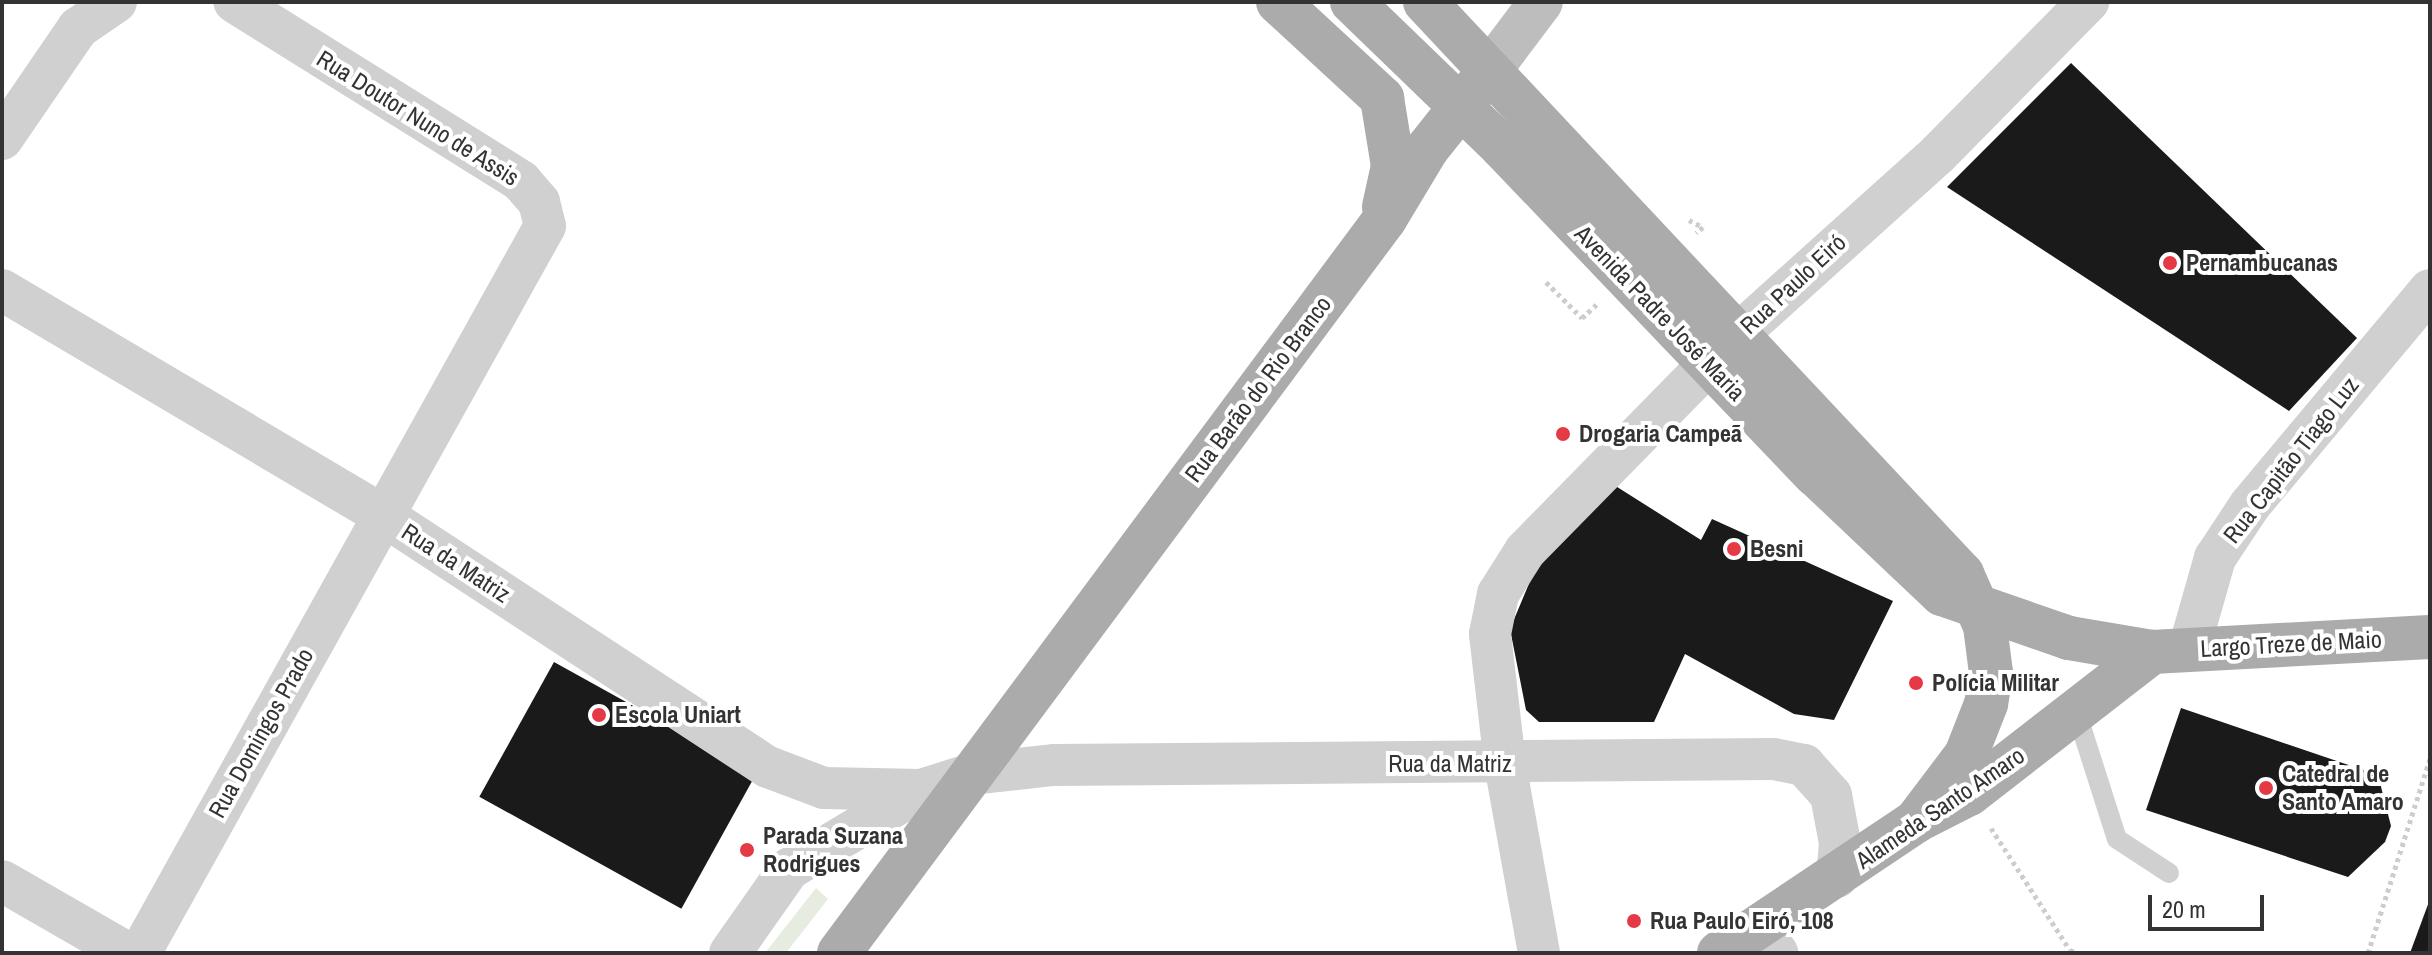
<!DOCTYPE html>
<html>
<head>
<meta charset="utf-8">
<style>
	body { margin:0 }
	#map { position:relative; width:2432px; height:955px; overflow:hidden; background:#fff; font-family:"Archivo Narrow",sans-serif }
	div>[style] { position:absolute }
	.green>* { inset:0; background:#e6ecdf }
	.building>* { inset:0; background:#1a1a1a; transform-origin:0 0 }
	.path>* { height:5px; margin-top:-2.5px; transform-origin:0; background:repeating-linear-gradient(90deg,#cdcdcd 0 4px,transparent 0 8px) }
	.lane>* { height:20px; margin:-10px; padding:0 10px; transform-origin:10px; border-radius:10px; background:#d0d0d0 }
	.street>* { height:42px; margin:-21px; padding:0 21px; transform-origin:21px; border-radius:21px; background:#d0d0d0 }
	.secondary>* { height:44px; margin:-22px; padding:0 22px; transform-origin:22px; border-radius:22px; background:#bdbdbd }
	.primary>* { height:44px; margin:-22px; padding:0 22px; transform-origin:22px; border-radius:22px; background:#ababab }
	.dots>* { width:22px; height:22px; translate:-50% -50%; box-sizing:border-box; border:4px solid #fff; border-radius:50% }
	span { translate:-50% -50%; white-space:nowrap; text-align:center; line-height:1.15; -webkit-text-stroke:8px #fff; paint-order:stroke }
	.street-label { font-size:24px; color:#333 }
	.poi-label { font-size:24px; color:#333; font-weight:700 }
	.left { translate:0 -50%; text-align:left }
	.frame { position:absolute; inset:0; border:4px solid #333; pointer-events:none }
	.scale { position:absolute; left:2148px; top:895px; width:116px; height:36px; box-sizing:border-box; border:4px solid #333; border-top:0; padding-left:10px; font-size:24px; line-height:28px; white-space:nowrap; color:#333; -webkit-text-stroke:6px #fff; paint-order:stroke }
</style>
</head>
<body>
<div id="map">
	<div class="green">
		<i style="clip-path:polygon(816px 888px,828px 899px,786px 953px,765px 953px)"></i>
	</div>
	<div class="building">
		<i style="clip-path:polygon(2071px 63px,2357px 338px,2289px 411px,1947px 187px)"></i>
		<i style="clip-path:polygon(1614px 485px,1701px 540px,1712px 519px,1893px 601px,1834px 720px,1794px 714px,1685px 654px,1654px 722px,1539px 722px,1526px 710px,1510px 629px,1536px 567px)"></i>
		<i style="left:554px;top:662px;width:231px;height:154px;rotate:29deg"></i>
		<i style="clip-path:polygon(2181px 708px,2378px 775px,2391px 826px,2385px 842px,2348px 877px,2146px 810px)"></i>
		<i style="clip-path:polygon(2430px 899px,2430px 953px,2410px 953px)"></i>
	</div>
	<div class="path">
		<i style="left:1689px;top:220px;width:16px;rotate:27deg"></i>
		<i style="left:1703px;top:227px;width:9px;rotate:139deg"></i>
		<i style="left:1546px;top:282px;width:51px;rotate:45deg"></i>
		<i style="left:1582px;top:318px;width:21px;rotate:-43deg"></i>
		<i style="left:1991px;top:828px;width:145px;rotate:57.1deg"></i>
		<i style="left:2070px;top:950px;width:9px;rotate:21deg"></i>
		<i style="left:2368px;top:953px;width:204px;rotate:-72.3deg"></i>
	</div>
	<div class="lane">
		<i style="left:2077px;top:714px;width:131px;rotate:72.3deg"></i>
		<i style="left:2117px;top:839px;width:62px;rotate:33.2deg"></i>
	</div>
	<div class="street">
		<i style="left:2px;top:139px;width:135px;rotate:-55.6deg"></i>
		<i style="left:78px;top:28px;width:46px;rotate:-34.4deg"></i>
		<i style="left:2px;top:290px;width:440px;rotate:30.6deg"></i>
		<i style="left:381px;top:514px;width:462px;rotate:33.2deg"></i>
		<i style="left:768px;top:767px;width:60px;rotate:20.6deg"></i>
		<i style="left:824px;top:788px;width:96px;rotate:1.2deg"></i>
		<i style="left:2189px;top:649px;width:95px;rotate:-74.1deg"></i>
		<i style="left:2215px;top:558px;width:64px;rotate:-56.6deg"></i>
		<i style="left:2250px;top:505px;width:280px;rotate:-50.1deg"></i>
		<i style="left:2px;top:881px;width:144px;rotate:29.9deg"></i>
		<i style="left:1757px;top:927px;width:33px;rotate:52deg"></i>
		<i style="left:140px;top:953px;width:832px;rotate:-60.88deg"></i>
		<i style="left:545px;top:226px;width:25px;rotate:-104deg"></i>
		<i style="left:539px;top:202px;width:28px;rotate:-131deg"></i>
		<i style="left:521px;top:181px;width:338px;rotate:-148deg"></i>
		<i style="left:730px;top:953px;width:103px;rotate:-54.9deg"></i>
		<i style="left:789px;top:869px;width:154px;rotate:-30.9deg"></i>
		<i style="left:921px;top:790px;width:53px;rotate:-17.4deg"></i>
		<i style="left:972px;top:774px;width:82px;rotate:-6.3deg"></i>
		<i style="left:1054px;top:765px;width:719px;rotate:-0.48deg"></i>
		<i style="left:1773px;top:759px;width:32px;rotate:11deg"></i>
		<i style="left:1804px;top:765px;width:40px;rotate:48deg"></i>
		<i style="left:1831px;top:795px;width:49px;rotate:79.4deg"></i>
		<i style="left:1840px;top:843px;width:34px;rotate:95deg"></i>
		<i style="left:1539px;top:953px;width:192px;rotate:-100.2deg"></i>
		<i style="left:1505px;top:764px;width:131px;rotate:-96.6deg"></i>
		<i style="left:1490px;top:634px;width:41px;rotate:-78.7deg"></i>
		<i style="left:1498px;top:594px;width:51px;rotate:-57.9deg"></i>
		<i style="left:1525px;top:551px;width:301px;rotate:-45.5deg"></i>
		<i style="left:1736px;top:336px;width:272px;rotate:-42deg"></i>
		<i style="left:1938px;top:154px;width:214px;rotate:-45.4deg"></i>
	</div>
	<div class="secondary">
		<i style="left:1489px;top:71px;width:86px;rotate:-53deg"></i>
	</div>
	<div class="primary">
		<i style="left:1278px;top:2px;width:142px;rotate:42.7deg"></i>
		<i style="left:1382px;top:98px;width:69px;rotate:80.8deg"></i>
		<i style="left:1393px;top:166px;width:42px;rotate:102.4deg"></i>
		<i style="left:1352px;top:2px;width:209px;rotate:44deg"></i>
		<i style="left:1502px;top:147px;width:453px;rotate:46.3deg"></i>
		<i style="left:1815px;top:474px;width:175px;rotate:43.4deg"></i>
		<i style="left:1942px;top:594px;width:134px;rotate:19.1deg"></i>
		<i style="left:2069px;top:638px;width:84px;rotate:9.6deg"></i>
		<i style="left:2152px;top:652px;width:278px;rotate:-3.1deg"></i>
		<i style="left:1425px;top:2px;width:785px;rotate:46.81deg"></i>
		<i style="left:1962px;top:574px;width:57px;rotate:66.1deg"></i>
		<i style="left:1985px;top:626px;width:47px;rotate:82.7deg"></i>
		<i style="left:1991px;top:673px;width:31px;rotate:99deg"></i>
		<i style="left:1986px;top:704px;width:55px;rotate:111.4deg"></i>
		<i style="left:1966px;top:755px;width:83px;rotate:127.1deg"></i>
		<i style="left:839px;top:953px;width:915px;rotate:-53.36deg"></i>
		<i style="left:1385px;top:219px;width:82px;rotate:-59deg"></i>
		<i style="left:1427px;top:149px;width:100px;rotate:-51.5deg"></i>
		<i style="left:1719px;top:953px;width:237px;rotate:-33.8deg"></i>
		<i style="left:1916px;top:821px;width:59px;rotate:-27deg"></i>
		<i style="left:1969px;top:794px;width:232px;rotate:-37.8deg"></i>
	</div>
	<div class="dots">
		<i style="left:2170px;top:263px;background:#e63946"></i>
		<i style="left:1563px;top:434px;background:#e63946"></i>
		<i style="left:1734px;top:549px;background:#e63946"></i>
		<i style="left:1916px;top:683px;background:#e63946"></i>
		<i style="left:599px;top:715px;background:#e63946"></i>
		<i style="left:2266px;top:788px;background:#e63946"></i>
		<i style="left:747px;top:850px;background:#e63946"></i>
		<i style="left:1634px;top:921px;background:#e63946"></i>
	</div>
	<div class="street-label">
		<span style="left:418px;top:118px;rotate:32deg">Rua Doutor Nuno de Assis</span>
		<span style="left:1793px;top:284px;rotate:-43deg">Rua Paulo Eiró</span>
		<span style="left:1660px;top:313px;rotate:46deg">Avenida Padre José Maria</span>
		<span style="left:1258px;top:389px;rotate:-53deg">Rua Barão do Rio Branco</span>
		<span style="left:2291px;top:460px;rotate:-52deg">Rua Capitão Tiago Luz</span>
		<span style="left:456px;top:563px;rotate:33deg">Rua da Matriz</span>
		<span style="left:2291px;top:644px;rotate:-3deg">Largo Treze de Maio</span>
		<span style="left:261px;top:733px;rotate:-61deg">Rua Domingos Prado</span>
		<span style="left:1450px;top:764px">Rua da Matriz</span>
		<span style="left:1940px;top:808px;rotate:-34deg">Alameda Santo Amaro</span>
	</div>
	<div class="poi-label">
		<span class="left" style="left:2186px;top:263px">Pernambucanas</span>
		<span class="left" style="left:1579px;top:434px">Drogaria Campeã</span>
		<span class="left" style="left:1750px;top:549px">Besni</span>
		<span class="left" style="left:1932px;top:683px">Polícia Militar</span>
		<span class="left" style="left:615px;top:715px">Escola Uniart</span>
		<span class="left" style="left:2282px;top:788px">Catedral de<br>Santo Amaro</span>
		<span class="left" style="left:763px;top:850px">Parada Suzana<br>Rodrigues</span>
		<span class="left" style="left:1650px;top:921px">Rua Paulo Eiró, 108</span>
	</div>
	<div class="frame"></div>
	<div class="scale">20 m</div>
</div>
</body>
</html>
